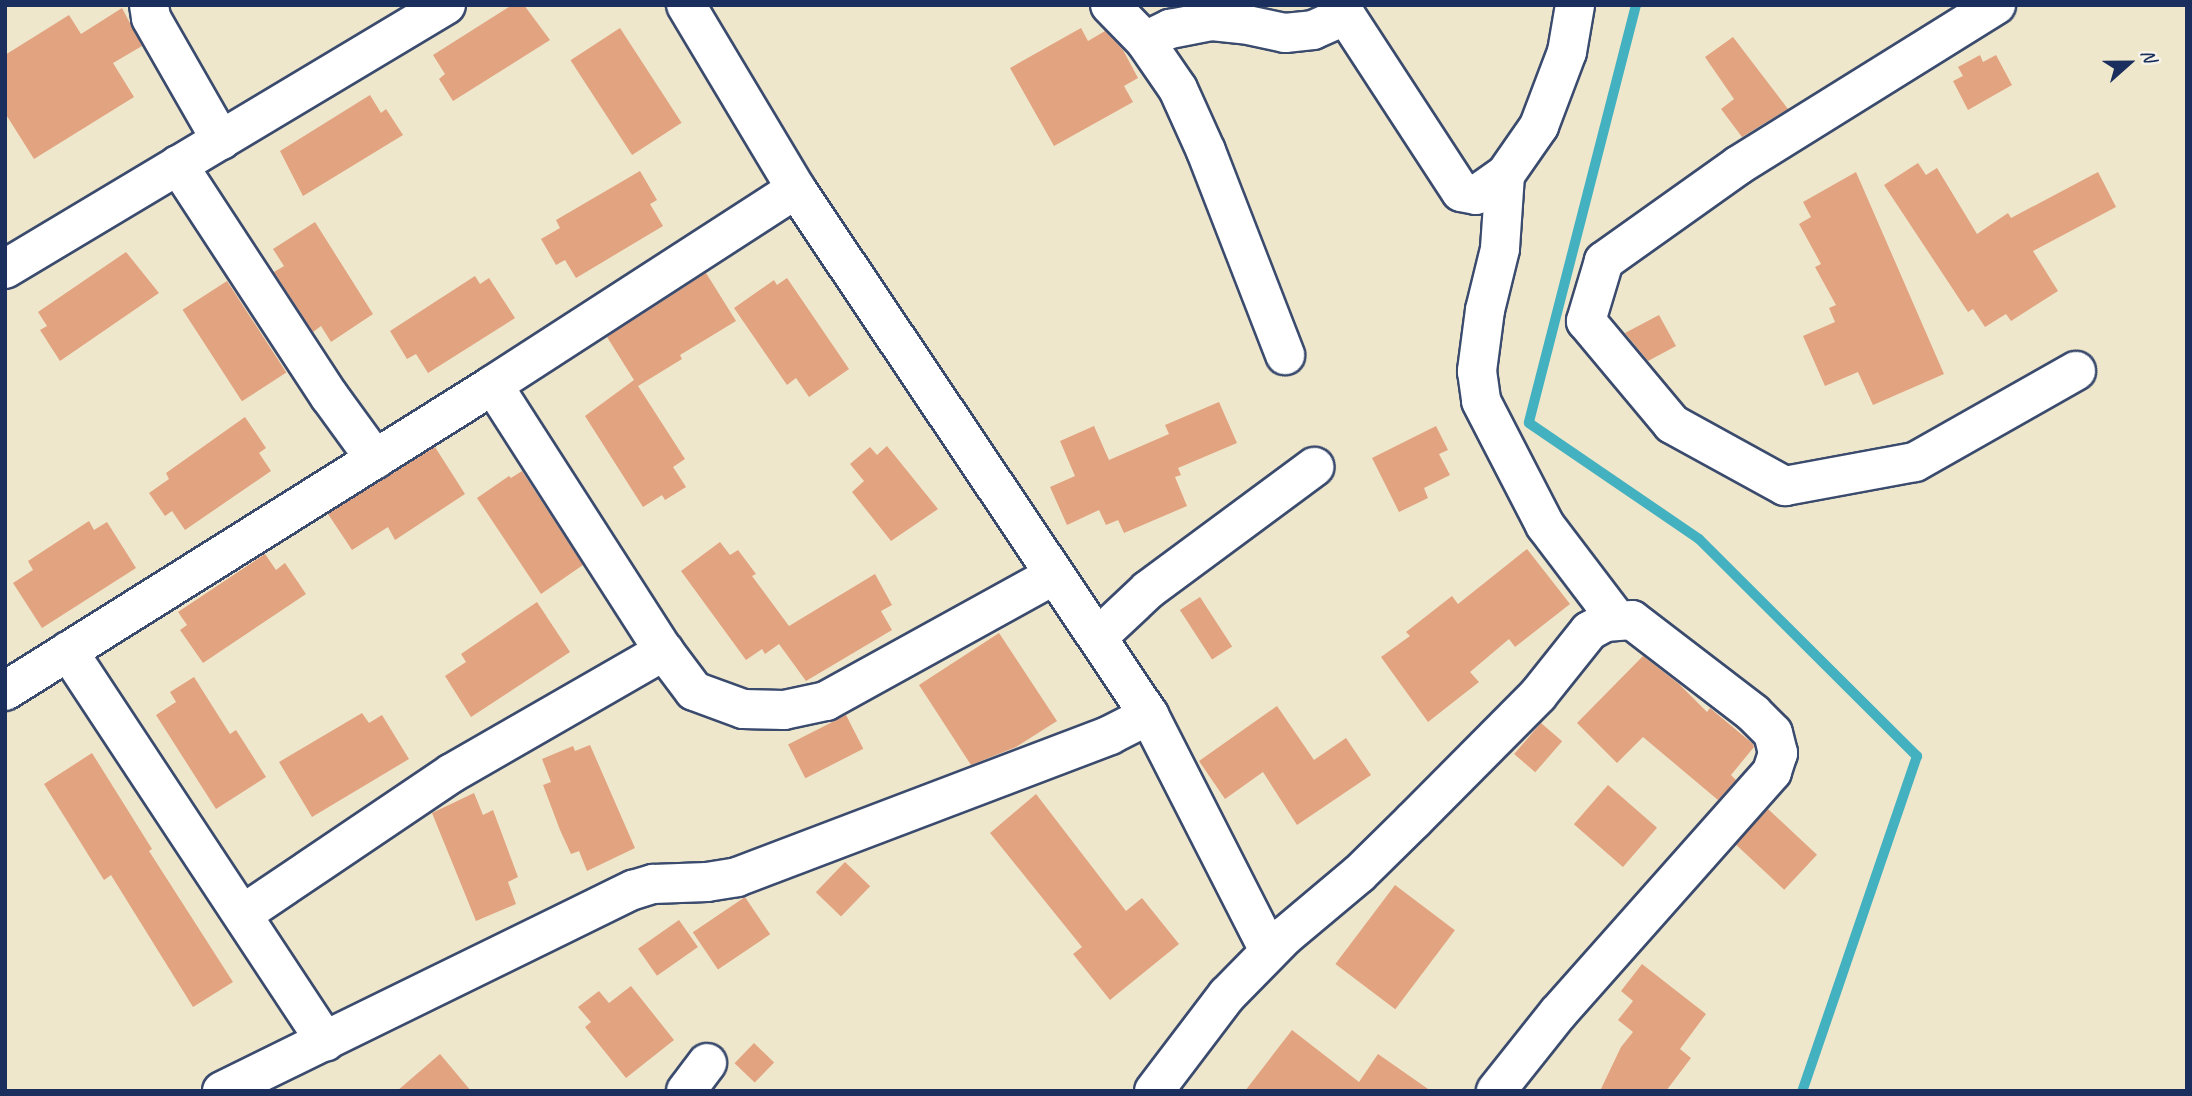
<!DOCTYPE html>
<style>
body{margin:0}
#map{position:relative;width:2192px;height:1096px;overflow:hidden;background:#eee7cc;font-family:Caveat,sans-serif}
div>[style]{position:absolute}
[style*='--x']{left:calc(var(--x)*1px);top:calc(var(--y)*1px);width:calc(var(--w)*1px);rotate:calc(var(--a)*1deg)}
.stream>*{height:10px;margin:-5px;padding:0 5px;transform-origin:5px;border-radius:5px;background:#43b1bf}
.building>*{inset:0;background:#e2a380;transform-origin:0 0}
.roads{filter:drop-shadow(2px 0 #3b4b6e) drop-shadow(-2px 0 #3b4b6e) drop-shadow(0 2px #3b4b6e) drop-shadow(0 -2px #3b4b6e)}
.minor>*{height:38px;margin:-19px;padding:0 19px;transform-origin:19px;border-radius:19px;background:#fff}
span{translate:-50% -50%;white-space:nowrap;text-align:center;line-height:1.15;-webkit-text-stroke:6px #f7f3e8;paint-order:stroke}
.frame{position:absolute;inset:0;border:7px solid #1b2f5e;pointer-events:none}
.north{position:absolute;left:2094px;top:28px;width:70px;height:70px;-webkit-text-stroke:5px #f7f3e8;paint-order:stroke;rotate:69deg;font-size:19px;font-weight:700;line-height:28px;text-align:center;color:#1b2f5e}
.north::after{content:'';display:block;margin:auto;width:24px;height:32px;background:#1b2f5e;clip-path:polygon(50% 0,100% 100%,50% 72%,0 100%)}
</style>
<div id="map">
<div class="stream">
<div style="--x:1636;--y:5;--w:431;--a:104.4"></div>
<div style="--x:1529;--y:423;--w:206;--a:34.3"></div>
<div style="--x:1699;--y:539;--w:308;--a:44.9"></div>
<div style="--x:1917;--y:756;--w:354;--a:108.9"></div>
</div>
<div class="building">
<div style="clip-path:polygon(512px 5px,524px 5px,550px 40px,453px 101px,439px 79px,445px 74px,433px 55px)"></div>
<div style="clip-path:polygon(122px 8px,142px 46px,113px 63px,134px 97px,34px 159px,5px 113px,5px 55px,69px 15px,81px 34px)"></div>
<div style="left:620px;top:28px;width:113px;height:59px;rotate:57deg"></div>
<div style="clip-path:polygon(1081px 28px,1088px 41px,1105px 31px,1123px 50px,1138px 78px,1124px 86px,1133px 102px,1054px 146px,1010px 68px)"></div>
<div style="clip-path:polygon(1733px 37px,1788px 109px,1742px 137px,1721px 109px,1734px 99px,1705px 57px)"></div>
<div style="clip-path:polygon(1980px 55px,1983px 62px,1996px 55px,2012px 85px,1968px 110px,1953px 81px,1963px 76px,1958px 67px)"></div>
<div style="clip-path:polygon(370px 95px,381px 113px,386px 109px,403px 135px,303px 196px,280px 151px)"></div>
<div style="clip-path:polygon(1918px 163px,1926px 175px,1937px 168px,1977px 234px,2008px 213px,2011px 218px,2098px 172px,2116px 207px,2033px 251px,2058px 291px,2011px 321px,2006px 314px,1985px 327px,1973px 309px,1968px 312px,1884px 185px)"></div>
<div style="clip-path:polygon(640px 171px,657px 200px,650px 204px,663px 226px,576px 278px,565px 260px,556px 265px,541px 239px,560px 228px,556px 220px)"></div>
<div style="clip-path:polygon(1856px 172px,1944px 374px,1873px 405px,1858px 372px,1825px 386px,1803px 336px,1835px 322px,1829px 308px,1836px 305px,1815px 267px,1821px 264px,1799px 224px,1811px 217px,1803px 202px)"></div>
<div style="clip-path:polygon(315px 222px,373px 314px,331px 342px,321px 326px,313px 332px,274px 272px,284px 266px,273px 249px)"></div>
<div style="clip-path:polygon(126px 252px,159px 293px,60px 361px,40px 330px,47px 326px,38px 312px)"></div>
<div style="clip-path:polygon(706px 273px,736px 321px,680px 355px,682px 359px,638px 386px,685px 459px,673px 467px,686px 487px,665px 500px,662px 495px,643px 507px,585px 416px,634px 380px,607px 337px)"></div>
<div style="clip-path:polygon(475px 276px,480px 284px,489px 278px,515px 318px,428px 373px,416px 354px,407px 359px,390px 331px)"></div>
<div style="clip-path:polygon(787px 278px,849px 369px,809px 397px,796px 378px,787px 385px,734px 308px,774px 280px,777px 285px)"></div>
<div style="left:227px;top:281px;width:109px;height:53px;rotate:57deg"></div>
<div style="clip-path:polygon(1659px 315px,1676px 346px,1648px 361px,1625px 333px)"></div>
<div style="clip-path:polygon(1219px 402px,1237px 443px,1178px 468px,1181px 475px,1175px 477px,1187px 506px,1124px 533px,1118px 520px,1106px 525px,1099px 510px,1067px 525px,1050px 487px,1075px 476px,1060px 441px,1094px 426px,1109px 460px,1169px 434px,1165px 425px)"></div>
<div style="clip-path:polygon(245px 417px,266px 448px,259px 453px,271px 471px,185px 530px,172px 511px,165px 516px,149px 493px,169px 479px,166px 473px)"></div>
<div style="clip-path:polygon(1436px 426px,1448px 450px,1439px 454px,1450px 475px,1424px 488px,1428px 498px,1399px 512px,1372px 458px)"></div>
<div style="clip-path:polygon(887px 446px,938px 509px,891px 541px,852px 492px,864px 481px,850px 464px,870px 447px,877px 455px)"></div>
<div style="clip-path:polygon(435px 447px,465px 494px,395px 540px,388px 527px,352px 550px,328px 514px)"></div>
<div style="clip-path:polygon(522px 471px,583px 565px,541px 594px,477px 498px,509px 476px,511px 478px)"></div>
<div style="clip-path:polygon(89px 521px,94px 530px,107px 522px,136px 568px,42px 628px,13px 583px,33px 570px,28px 561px)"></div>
<div style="clip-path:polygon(720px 542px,730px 555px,738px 550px,756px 574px,752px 576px,789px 626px,875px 574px,892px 605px,881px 611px,892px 630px,806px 681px,779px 644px,765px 654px,762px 649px,746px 660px,681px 571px)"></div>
<div style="clip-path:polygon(1527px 549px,1570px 604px,1515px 647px,1509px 639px,1470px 672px,1479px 682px,1428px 722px,1381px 657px,1410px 636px,1406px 632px,1452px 596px,1458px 604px)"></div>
<div style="clip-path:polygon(265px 554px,276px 570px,285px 563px,306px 594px,203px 663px,180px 630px,187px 625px,178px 612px)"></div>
<div style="left:1200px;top:597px;width:59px;height:24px;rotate:57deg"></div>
<div style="clip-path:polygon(537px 602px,570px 652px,471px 717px,445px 676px,466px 662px,461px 654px)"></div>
<div style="clip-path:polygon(999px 633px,1057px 721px,1016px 747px,971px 765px,919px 685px)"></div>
<div style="clip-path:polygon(1643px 656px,1679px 684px,1707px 712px,1710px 708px,1753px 744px,1754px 747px,1731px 775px,1736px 780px,1718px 800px,1643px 737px,1617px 763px,1577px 723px)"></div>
<div style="clip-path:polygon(194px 677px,230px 734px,236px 730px,266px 777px,216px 809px,156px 715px,176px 702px,170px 692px)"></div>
<div style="clip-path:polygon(1277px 706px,1314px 760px,1346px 738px,1371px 775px,1297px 825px,1263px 772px,1225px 799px,1199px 761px)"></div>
<div style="clip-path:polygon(362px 713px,369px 723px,382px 715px,409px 759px,312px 817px,279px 762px)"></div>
<div style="left:846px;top:715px;width:38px;height:65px;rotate:63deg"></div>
<div style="left:1541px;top:723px;width:28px;height:41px;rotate:41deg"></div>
<div style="clip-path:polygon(590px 745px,635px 848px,587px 871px,579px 851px,571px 854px,560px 830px,543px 785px,551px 782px,542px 759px,573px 746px,575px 751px)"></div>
<div style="clip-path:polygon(92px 753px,152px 849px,149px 851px,233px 982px,193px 1007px,111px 875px,104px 880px,44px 784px)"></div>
<div style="left:1608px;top:785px;width:65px;height:52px;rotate:41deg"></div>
<div style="clip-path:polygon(474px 793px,483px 815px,493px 810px,518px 877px,508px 882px,516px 904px,476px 921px,432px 813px)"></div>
<div style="clip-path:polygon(1036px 794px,1126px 911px,1142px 898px,1179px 944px,1110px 1000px,1073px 954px,1082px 947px,990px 833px)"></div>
<div style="left:1768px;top:809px;width:67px;height:48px;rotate:43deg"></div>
<div style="left:845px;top:862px;width:35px;height:42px;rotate:44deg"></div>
<div style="left:1395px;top:885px;width:75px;height:99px;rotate:37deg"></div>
<div style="left:745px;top:897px;width:45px;height:63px;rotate:56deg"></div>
<div style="left:679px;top:920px;width:33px;height:50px;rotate:55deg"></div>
<div style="clip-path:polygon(1642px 964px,1706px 1014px,1680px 1049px,1691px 1058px,1666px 1091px,1600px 1091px,1621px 1047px,1633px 1032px,1618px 1020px,1633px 1001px,1621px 991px)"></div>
<div style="clip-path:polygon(631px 986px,674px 1040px,626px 1078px,585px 1027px,591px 1022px,578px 1007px,599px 991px,609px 1003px)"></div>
<div style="clip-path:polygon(1292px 1030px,1359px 1082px,1378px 1054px,1431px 1091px,1245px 1091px)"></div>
<div style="left:754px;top:1043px;width:28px;height:28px;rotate:44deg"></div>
<div style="clip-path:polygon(440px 1054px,471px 1091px,397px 1091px)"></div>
</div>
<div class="roads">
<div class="minor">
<div style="--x:149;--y:5;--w:13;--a:81"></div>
<div style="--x:151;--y:18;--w:141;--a:60.2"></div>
<div style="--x:686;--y:5;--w:214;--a:59.1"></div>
<div style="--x:796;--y:189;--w:633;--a:56.13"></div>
<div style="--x:1149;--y:715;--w:265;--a:63"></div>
<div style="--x:1110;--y:5;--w:50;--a:45.8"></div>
<div style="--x:1145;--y:41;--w:58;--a:55.5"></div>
<div style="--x:1178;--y:89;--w:68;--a:65.7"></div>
<div style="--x:1206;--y:151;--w:219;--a:68.8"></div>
<div style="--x:1339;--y:5;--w:223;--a:56.9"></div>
<div style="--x:1461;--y:192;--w:15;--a:11"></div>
<div style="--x:1476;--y:195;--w:35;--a:-35"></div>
<div style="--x:1505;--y:175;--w:60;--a:-55.2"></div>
<div style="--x:1539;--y:126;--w:79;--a:-69.3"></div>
<div style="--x:1567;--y:52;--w:48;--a:-80.3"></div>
<div style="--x:1996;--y:5;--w:303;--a:148.1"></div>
<div style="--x:1739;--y:165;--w:166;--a:144.6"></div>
<div style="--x:1604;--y:261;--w:63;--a:106.7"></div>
<div style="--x:1586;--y:321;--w:134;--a:50.1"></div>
<div style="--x:1672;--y:424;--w:129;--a:28.8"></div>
<div style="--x:1785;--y:486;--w:132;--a:-10.5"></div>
<div style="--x:1915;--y:462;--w:185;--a:-29.5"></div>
<div style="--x:1145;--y:41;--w:28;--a:-26"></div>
<div style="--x:1170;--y:29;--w:43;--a:-10.8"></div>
<div style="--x:1212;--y:21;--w:31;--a:6"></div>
<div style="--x:1243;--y:24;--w:43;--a:12.1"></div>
<div style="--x:1285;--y:33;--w:28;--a:-6"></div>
<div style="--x:1313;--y:30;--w:36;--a:-24"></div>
<div style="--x:178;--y:165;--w:277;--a:56.8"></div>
<div style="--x:330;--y:397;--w:77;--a:54"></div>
<div style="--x:1505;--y:175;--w:74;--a:93.9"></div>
<div style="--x:1500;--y:249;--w:63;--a:103.8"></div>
<div style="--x:1485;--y:310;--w:62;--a:97.5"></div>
<div style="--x:1477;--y:371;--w:30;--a:82"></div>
<div style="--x:1481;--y:401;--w:140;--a:62.7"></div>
<div style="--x:1545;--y:525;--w:119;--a:52.8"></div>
<div style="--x:5;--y:269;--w:514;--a:-30.91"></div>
<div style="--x:493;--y:385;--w:316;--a:57.3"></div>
<div style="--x:664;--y:651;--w:50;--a:53.1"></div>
<div style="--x:694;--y:691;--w:52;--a:20.2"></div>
<div style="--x:743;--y:709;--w:41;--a:1.4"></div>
<div style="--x:784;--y:710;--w:43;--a:-12.1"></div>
<div style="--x:826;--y:701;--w:260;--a:-28.9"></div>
<div style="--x:1098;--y:637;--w:69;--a:-43.2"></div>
<div style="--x:1148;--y:590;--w:207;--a:-36.5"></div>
<div style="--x:68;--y:651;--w:468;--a:56.6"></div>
<div style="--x:5;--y:691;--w:576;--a:-32.09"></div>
<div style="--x:493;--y:385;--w:361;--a:-32.9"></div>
<div style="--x:243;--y:914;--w:252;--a:-34"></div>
<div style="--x:452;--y:773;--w:245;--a:-29.9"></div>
<div style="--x:222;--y:1091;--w:458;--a:-26.1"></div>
<div style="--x:633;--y:890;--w:21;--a:-17"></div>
<div style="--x:653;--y:884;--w:54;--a:-2.1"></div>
<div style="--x:707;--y:882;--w:30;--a:-9"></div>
<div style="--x:737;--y:877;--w:399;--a:-20.8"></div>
<div style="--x:1110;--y:735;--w:44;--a:-27.1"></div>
<div style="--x:686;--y:1091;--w:35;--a:-53"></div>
<div style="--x:1154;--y:1091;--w:121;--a:-52.8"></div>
<div style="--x:1227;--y:995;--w:83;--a:-45.5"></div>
<div style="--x:1285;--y:936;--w:97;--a:-40"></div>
<div style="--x:1359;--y:874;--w:77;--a:-44.5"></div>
<div style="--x:1414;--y:820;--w:176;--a:-45.2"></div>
<div style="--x:1538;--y:695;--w:82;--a:-51.4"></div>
<div style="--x:1589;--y:631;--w:18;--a:-29"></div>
<div style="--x:1605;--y:622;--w:27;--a:-4"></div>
<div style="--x:1632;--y:620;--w:153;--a:37.5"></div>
<div style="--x:1753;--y:713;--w:28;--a:45"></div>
<div style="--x:1773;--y:733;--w:21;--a:76"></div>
<div style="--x:1778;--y:753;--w:20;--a:108"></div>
<div style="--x:1772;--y:772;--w:322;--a:131.6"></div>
<div style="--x:1558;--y:1013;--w:100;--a:128.5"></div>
</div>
</div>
<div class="frame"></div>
<div class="north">N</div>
</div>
